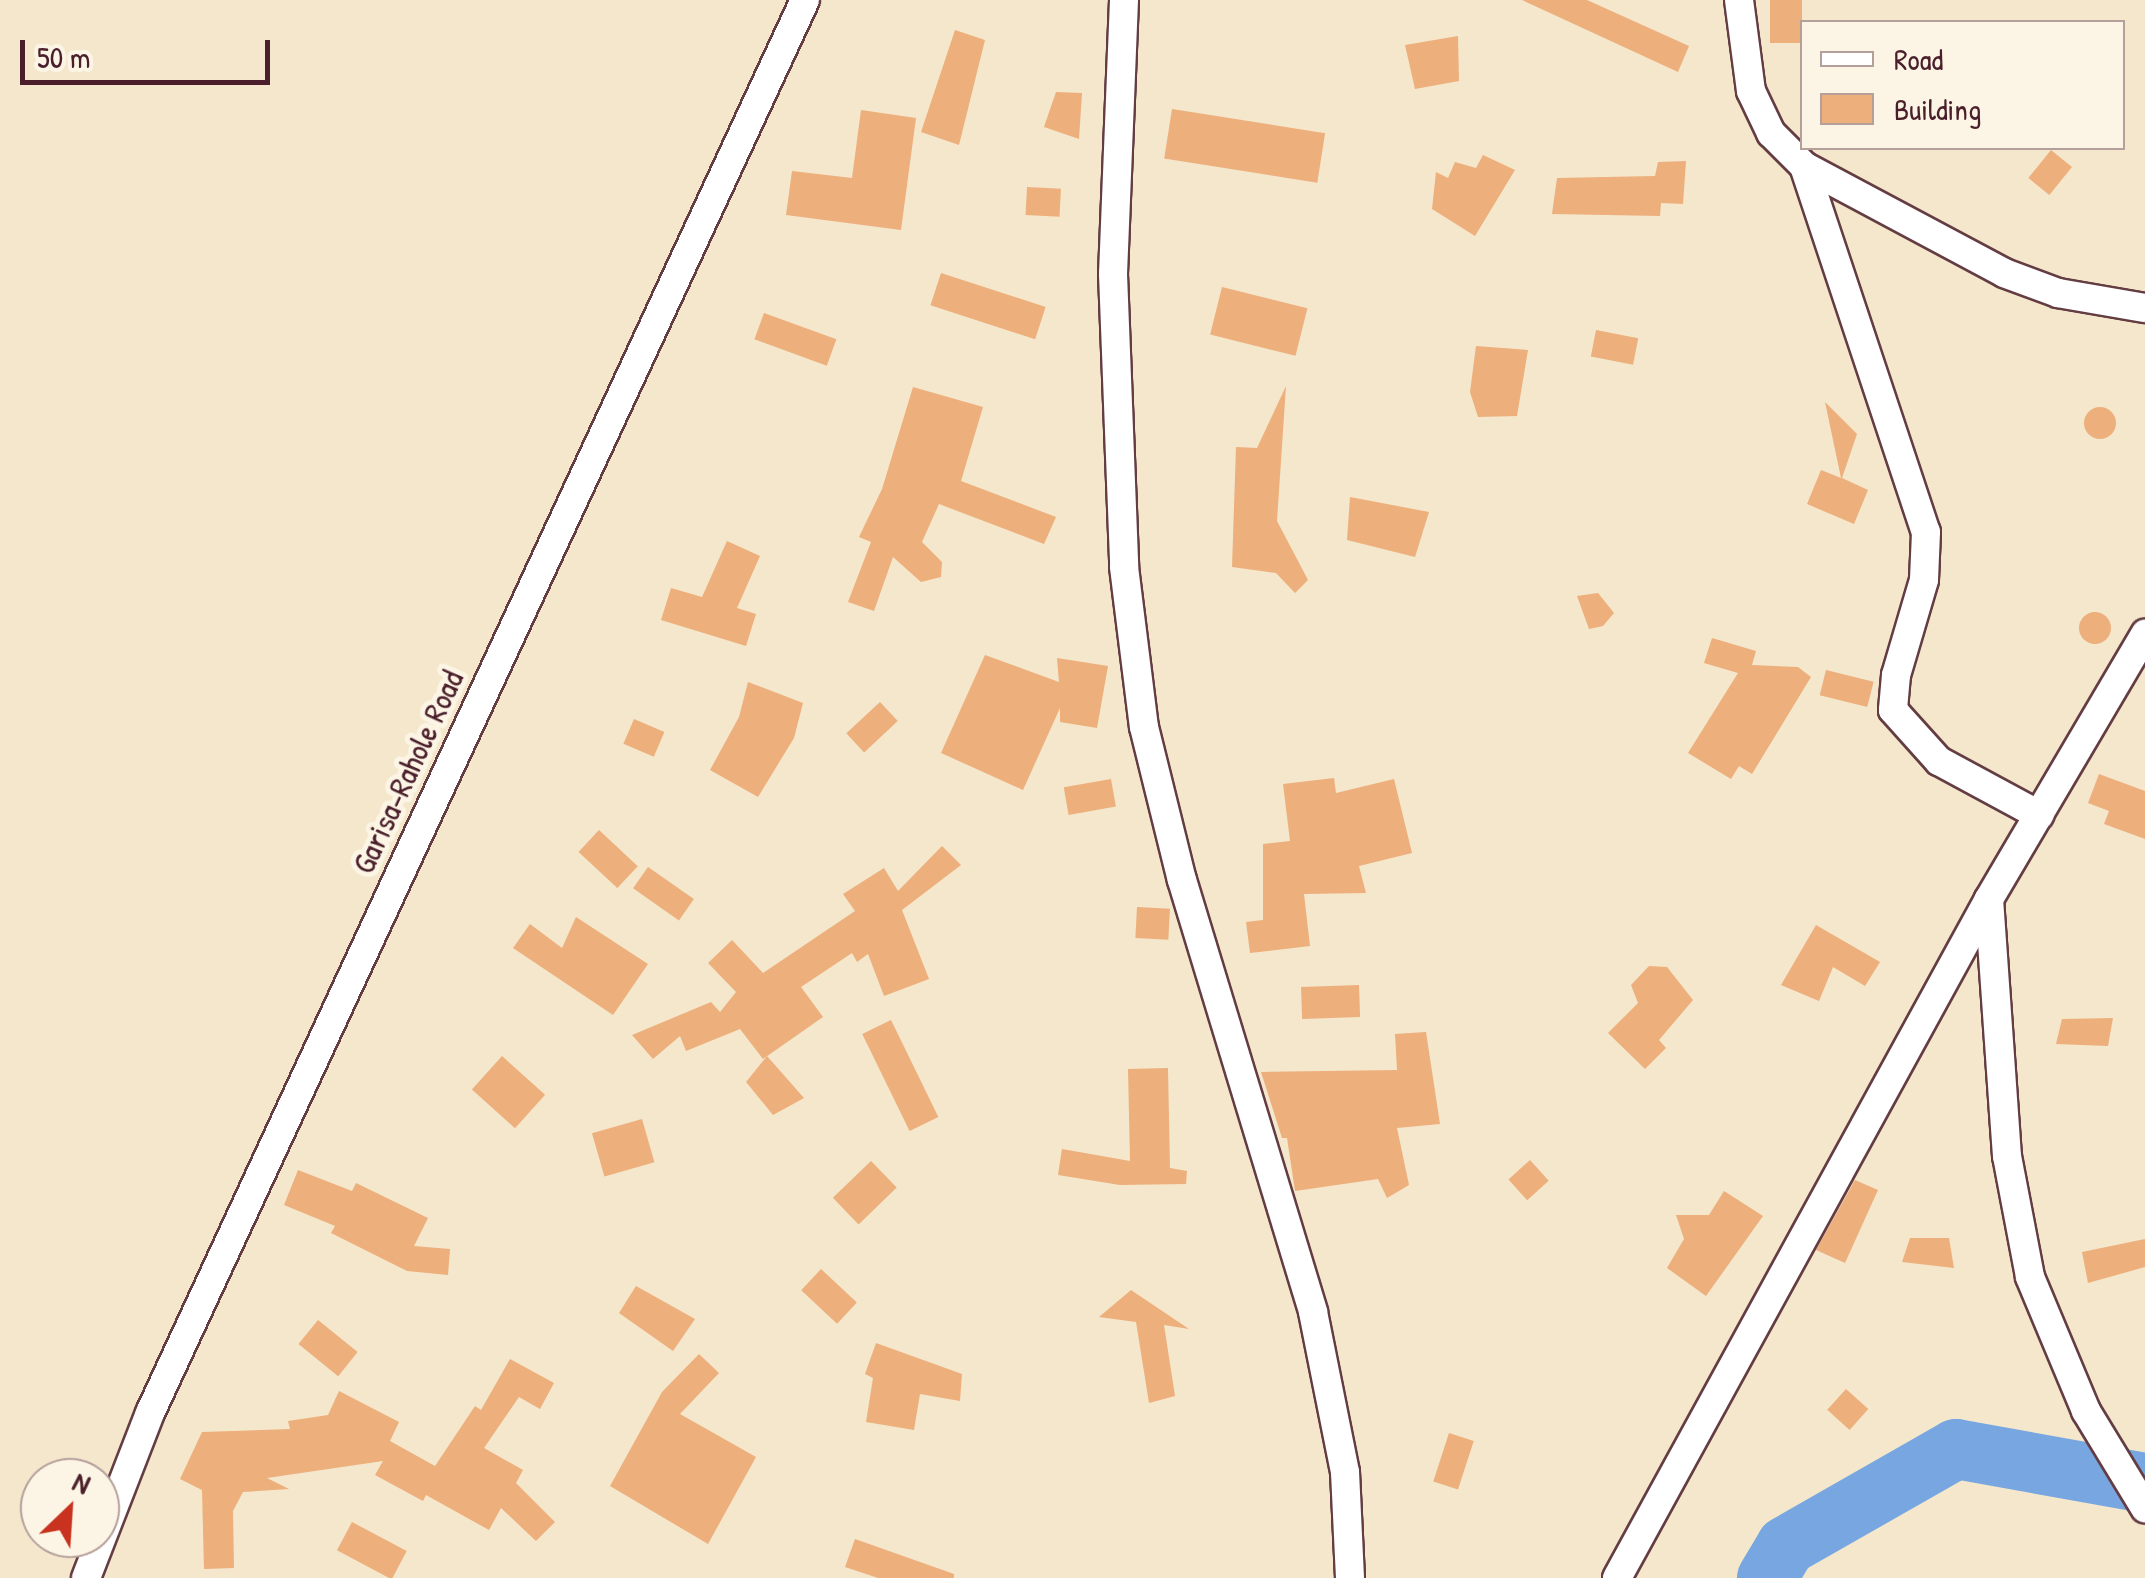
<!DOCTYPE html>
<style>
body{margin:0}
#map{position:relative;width:2145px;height:1578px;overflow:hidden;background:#f4e7cc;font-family:"Patrick Hand",sans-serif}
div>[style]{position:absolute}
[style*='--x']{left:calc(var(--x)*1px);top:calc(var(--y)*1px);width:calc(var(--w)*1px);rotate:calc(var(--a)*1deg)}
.river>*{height:60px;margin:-30px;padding:0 30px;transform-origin:30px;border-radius:30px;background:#77a6e1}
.building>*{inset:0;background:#edaf7c;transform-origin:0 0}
.round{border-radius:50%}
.roads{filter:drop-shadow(2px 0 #643d43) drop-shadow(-2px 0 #643d43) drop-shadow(0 2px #643d43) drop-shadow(0 -2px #643d43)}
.minor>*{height:28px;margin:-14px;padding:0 14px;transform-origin:14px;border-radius:14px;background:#fff}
span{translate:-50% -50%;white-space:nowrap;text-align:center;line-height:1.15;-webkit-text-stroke:10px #fcf5e5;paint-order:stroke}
.street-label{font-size:32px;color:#4a1f2b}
.legend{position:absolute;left:1800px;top:20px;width:325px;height:130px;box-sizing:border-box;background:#fcf5e5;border:2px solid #b59f9b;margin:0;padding:12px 18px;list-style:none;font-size:30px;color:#4a1f2b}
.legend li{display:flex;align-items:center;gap:20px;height:50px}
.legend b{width:50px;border:2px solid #b59f9b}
.north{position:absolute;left:20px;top:1458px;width:100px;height:100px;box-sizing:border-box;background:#fcf5e5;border:2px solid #b59f9b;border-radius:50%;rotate:25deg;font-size:28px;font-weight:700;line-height:40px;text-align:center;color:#4a1f2b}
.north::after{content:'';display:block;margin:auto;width:35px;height:45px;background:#c8321e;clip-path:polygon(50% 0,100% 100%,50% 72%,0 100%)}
.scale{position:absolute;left:20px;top:40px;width:250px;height:45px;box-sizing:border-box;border:5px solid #4a1f2b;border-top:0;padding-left:12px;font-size:30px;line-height:35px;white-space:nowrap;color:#4a1f2b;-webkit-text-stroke:8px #fcf5e5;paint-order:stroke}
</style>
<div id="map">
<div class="river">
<div style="--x:1767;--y:1578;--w:37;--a:-59"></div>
<div style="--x:1786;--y:1546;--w:196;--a:-29.7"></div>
<div style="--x:1956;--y:1449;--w:192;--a:10.2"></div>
</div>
<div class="building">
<div style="clip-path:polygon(1522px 0,1587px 0,1689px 46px,1678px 72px)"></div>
<div style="left:1770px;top:0;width:32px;height:43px"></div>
<div style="clip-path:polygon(955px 30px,985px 40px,959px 145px,921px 132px)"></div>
<div style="clip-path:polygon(1458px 36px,1459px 81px,1415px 89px,1405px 45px)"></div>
<div style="clip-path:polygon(1056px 92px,1082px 93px,1079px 139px,1044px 127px)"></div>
<div style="left:1172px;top:109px;width:155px;height:50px;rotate:9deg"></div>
<div style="clip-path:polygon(861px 110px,916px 118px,901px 230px,786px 215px,792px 171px,852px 178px)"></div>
<div style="left:2051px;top:150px;width:27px;height:36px;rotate:39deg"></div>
<div style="clip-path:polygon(1483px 155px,1515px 170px,1475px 236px,1432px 209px,1436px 172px,1448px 178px,1455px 162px,1476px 168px)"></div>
<div style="clip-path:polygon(1686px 161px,1683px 204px,1661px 203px,1660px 216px,1552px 214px,1557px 178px,1655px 176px,1658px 162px)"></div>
<div style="left:1027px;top:187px;width:34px;height:28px;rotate:3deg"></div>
<div style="left:941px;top:273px;width:110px;height:34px;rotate:18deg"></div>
<div style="left:1222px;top:287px;width:88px;height:49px;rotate:14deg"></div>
<div style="left:764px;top:313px;width:77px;height:28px;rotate:20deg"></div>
<div style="left:1596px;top:330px;width:43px;height:27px;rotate:11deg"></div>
<div style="clip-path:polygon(1476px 346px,1528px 350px,1517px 416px,1478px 417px,1470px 392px)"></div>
<div style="clip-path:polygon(1286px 386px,1277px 521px,1308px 580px,1295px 593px,1276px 573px,1232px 567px,1236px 447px,1257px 448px)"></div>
<div style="clip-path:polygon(913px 387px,983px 407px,961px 481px,1056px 517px,1044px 544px,939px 504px,922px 542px,942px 562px,941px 577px,921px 582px,893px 557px,874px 611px,848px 602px,871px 542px,859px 537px,882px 489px)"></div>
<div style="clip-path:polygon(1825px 402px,1857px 434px,1842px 478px,1868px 490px,1854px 524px,1807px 504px,1821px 470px,1841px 478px)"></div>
<div class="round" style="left:2084px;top:407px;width:32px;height:32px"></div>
<div style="clip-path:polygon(1350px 497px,1429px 512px,1415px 557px,1347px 540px)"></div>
<div style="clip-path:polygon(727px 541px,760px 556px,737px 608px,756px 614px,746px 646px,661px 620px,671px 588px,702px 597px)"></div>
<div style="clip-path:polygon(1598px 593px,1614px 613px,1603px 626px,1589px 629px,1577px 596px)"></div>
<div class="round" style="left:2079px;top:612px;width:32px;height:32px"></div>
<div style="clip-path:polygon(1712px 638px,1756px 651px,1752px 665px,1798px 667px,1811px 677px,1752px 774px,1739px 766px,1731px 779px,1688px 753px,1738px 673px,1704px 663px)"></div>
<div style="clip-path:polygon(985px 655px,1059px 682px,1057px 658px,1108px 666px,1097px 728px,1060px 722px,1060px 708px,1023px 790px,941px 753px)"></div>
<div style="left:1826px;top:670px;width:49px;height:26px;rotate:14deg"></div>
<div style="clip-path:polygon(748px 682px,803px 703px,794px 738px,758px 797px,710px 770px,739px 717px)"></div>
<div style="left:880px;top:702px;width:26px;height:46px;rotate:47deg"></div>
<div style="left:634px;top:719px;width:33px;height:27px;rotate:23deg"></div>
<div style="clip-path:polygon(2099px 774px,2145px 791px,2145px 839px,2104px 824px,2109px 811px,2088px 803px)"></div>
<div style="clip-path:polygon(1334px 778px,1336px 793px,1394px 779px,1412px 853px,1359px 866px,1366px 893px,1304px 894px,1310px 946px,1250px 953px,1246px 922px,1263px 920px,1263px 844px,1290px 841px,1283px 784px)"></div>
<div style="left:1111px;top:779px;width:28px;height:48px;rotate:80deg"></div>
<div style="left:599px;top:830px;width:53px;height:30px;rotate:43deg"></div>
<div style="clip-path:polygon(942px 846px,961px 865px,902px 910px,929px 979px,884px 996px,868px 954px,857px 962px,852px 953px,801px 987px,823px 1017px,763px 1059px,740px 1029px,686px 1051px,680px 1036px,653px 1059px,632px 1035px,711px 1002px,720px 1012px,736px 992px,708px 963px,732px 940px,763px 973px,855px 911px,843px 894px,884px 868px,898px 891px)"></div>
<div style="left:648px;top:867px;width:56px;height:26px;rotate:35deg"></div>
<div style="left:1137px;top:907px;width:33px;height:31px;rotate:3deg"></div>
<div style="clip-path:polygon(576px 917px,648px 964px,613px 1015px,513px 948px,530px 924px,562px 948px)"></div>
<div style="clip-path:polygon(1816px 925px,1880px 962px,1865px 986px,1833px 967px,1819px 1001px,1781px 985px)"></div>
<div style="clip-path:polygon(1649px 966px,1667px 967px,1693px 1000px,1659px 1040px,1666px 1048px,1645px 1069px,1608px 1033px,1638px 1003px,1631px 985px)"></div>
<div style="left:1359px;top:985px;width:32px;height:58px;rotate:88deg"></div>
<div style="clip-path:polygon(2113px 1018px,2108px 1046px,2056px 1044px,2062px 1019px)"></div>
<div style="left:891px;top:1020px;width:108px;height:32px;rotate:64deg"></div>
<div style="clip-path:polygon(1426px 1032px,1440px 1124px,1397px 1128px,1409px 1185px,1387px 1198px,1378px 1179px,1295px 1191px,1287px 1138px,1282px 1138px,1261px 1072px,1397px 1070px,1395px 1034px)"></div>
<div style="left:502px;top:1056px;width:58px;height:45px;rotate:42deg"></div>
<div style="clip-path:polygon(767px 1056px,804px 1098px,773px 1115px,746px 1082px)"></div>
<div style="clip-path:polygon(1168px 1068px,1170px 1168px,1187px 1171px,1186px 1184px,1120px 1185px,1058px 1175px,1062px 1149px,1130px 1161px,1128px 1069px)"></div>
<div style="left:642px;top:1119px;width:45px;height:52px;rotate:74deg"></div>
<div style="left:1530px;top:1160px;width:28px;height:29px;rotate:48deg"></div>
<div style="left:871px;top:1161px;width:37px;height:53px;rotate:46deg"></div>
<div style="clip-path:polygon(298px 1170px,352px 1191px,356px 1183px,428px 1218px,414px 1246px,450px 1249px,448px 1275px,407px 1271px,331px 1233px,335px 1226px,284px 1205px)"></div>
<div style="clip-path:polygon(1855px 1180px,1878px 1190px,1845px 1263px,1816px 1250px)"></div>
<div style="clip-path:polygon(1724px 1191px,1763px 1216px,1706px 1296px,1667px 1268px,1684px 1239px,1676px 1215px,1709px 1215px)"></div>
<div style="clip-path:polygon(1910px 1238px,1949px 1238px,1954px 1268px,1902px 1262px)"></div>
<div style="clip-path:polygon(2145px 1239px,2145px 1267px,2088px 1283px,2082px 1252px)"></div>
<div style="left:821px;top:1269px;width:49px;height:29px;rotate:43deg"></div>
<div style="clip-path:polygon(636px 1286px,695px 1319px,673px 1351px,619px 1313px)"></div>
<div style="clip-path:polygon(1131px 1290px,1189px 1329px,1164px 1325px,1175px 1396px,1149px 1403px,1136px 1322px,1099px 1317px)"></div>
<div style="left:318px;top:1320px;width:51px;height:31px;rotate:39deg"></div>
<div style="clip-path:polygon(876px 1343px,962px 1374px,960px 1401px,920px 1394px,914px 1430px,866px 1422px,873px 1378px,865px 1374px)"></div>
<div style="clip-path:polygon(699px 1354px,719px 1373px,680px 1414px,756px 1457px,708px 1544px,610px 1486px,662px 1392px)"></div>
<div style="clip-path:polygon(510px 1359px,554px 1383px,540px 1409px,519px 1397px,484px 1448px,523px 1470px,516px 1483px,555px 1522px,536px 1541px,501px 1508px,489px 1530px,426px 1495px,423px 1501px,375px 1475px,383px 1461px,267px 1478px,289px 1489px,243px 1492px,233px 1511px,234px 1568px,204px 1569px,202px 1490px,180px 1479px,202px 1432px,290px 1429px,288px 1421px,328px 1415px,339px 1391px,399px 1422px,390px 1441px,435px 1466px,475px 1406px,481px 1410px)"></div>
<div style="left:1846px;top:1389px;width:30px;height:28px;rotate:42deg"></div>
<div style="left:1449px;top:1433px;width:26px;height:51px;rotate:18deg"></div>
<div style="left:352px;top:1522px;width:62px;height:32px;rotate:28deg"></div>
<div style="clip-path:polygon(855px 1539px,954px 1574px,954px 1578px,878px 1578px,845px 1567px)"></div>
</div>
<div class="roads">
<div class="minor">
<div style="--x:1124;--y:0;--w:274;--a:92.3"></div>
<div style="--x:1113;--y:274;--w:293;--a:87.8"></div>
<div style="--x:1124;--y:567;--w:161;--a:82.9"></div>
<div style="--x:1144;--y:727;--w:158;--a:76.1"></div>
<div style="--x:1182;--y:880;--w:451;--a:73.1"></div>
<div style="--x:1313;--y:1312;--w:163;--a:78.7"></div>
<div style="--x:1345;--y:1472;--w:106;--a:87.3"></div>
<div style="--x:1739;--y:0;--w:92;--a:82.5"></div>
<div style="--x:1751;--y:91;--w:47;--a:64.5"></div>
<div style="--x:1771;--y:133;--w:47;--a:45"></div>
<div style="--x:1804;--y:166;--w:227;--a:28.1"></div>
<div style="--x:2004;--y:273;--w:58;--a:20.3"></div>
<div style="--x:2058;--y:293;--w:88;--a:9.8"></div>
<div style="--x:1804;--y:166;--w:386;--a:71.6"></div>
<div style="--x:1926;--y:532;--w:48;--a:92.4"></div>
<div style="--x:1924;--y:580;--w:99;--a:106.4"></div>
<div style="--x:1896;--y:675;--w:35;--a:95"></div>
<div style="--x:1893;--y:710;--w:69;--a:48"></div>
<div style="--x:1939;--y:761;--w:114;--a:28.4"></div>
<div style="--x:1989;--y:899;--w:258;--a:86"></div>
<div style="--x:2007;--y:1156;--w:123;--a:79.2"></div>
<div style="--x:2030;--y:1277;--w:145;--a:67.3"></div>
<div style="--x:2086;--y:1411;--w:114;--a:58.7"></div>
<div style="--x:86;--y:1578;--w:177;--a:-68.8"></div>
<div style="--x:150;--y:1413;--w:1557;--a:-65.13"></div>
<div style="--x:1617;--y:1578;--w:774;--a:-61.28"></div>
<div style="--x:1989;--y:899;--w:308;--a:-59.5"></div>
</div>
</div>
<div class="street-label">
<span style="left:408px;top:772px;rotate:-65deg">Garisa-Rahole Road</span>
</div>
<ul class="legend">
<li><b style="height:12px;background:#fff"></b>Road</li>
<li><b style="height:28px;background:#edaf7c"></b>Building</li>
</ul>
<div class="north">N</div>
<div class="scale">50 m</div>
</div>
